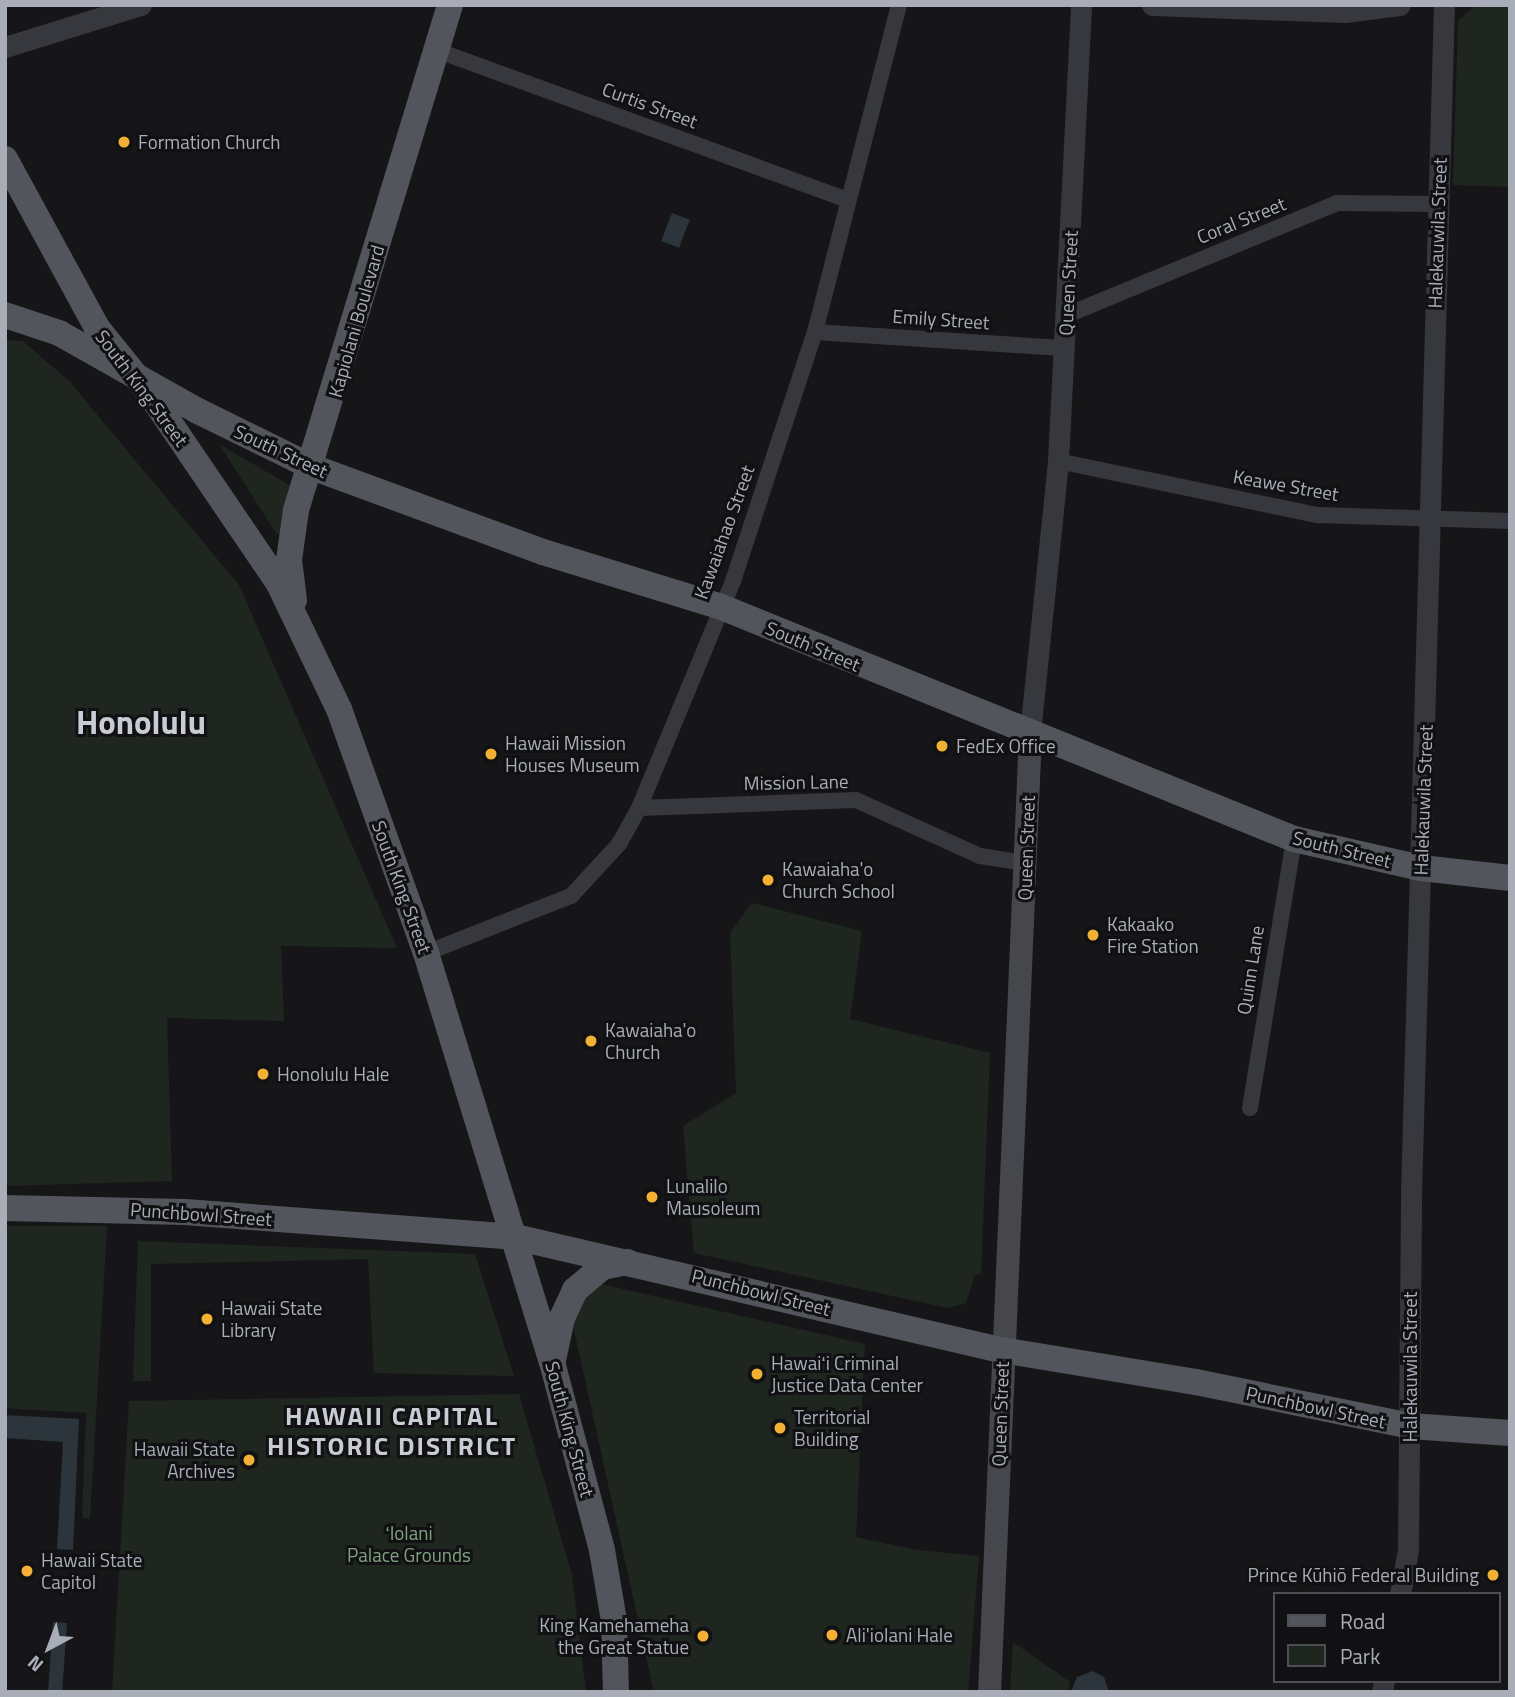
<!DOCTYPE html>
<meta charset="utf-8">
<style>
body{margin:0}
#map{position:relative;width:1515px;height:1697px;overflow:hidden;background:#161618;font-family:"Titillium Web",sans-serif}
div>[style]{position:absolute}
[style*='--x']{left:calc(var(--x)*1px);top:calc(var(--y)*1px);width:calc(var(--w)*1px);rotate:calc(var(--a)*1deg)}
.green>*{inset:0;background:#1e261f}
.water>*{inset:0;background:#2c353c;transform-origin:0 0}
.minor>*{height:16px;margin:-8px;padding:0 8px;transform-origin:8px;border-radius:8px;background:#37383d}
.tertiary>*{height:21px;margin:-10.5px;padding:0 10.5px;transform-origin:10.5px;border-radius:10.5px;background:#37383d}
.secondary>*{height:23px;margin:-11.5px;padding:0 11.5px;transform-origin:11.5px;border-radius:11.5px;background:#45474d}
.primary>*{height:26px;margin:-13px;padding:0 13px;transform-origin:13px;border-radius:13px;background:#53555c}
.dots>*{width:19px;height:19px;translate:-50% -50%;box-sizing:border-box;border:4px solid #111113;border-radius:50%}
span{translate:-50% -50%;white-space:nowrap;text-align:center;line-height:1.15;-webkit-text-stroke:6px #111113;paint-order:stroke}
.street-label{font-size:19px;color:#a8adb8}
.poi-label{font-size:19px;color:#a8adb8}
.left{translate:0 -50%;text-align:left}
.right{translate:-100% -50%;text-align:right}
.park-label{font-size:19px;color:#7fa381}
.district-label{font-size:26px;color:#c9ccd4;font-weight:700;letter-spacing:2px}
.town-label{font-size:33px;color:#c9ccd4;font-weight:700}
.frame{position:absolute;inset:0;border:7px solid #a8adb8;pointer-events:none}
.legend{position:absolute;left:1273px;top:1592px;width:228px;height:91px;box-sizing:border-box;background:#111113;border:2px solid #4d4f55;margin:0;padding:9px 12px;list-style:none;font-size:21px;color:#a8adb8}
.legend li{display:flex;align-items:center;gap:14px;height:35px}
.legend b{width:35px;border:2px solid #4d4f55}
.north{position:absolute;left:14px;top:1613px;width:70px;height:70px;-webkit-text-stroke:5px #111113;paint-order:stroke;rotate:221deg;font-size:19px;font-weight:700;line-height:28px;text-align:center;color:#a8adb8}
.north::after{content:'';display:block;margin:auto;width:24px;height:32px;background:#a8adb8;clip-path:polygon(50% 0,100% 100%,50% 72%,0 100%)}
</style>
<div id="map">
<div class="green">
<div style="clip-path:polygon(1510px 5px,1510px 187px,1453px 185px,1458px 21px,1474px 7px)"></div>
<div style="clip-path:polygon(5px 340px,23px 341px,70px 382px,239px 585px,397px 948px,281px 946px,284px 1021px,167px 1018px,172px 1181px,5px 1186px)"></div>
<div style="clip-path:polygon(219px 444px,291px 486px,281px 534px,276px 533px)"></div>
<div style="clip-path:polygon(752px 903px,862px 931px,850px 1019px,990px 1053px,981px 1274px,975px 1275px,966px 1303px,948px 1308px,694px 1253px,683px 1126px,736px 1093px,730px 933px)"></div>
<div style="clip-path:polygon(5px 1226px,107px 1226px,90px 1519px,82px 1518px,86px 1413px,5px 1408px)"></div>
<div style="clip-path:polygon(138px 1241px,475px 1254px,514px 1376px,374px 1373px,368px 1259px,151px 1264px,151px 1381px,133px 1381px)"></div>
<div style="clip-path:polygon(601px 1284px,865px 1344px,856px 1537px,917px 1550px,979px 1556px,968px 1692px,654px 1692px,570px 1312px)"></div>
<div style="clip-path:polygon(519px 1394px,572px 1575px,586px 1692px,112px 1692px,129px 1401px)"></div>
<div style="clip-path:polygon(1013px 1642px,1070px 1682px,1068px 1692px,1010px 1692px)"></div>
</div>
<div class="water">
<div style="left:672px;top:213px;width:19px;height:30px;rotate:21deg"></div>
<div style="clip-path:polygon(5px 1415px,79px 1419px,73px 1550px,57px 1549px,63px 1442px,5px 1438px)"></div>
<div style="left:53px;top:1622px;width:14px;height:70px;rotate:4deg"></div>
<div style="clip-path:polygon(1093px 1671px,1104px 1677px,1109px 1692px,1071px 1692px,1077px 1677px)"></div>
</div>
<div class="minor">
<div style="--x:436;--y:50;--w:439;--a:20"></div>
<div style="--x:1067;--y:315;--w:292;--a:-22.5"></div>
<div style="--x:1337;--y:203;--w:101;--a:0.6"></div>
<div style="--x:815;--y:332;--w:251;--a:3.7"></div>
<div style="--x:1058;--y:461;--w:265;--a:11.8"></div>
<div style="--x:1317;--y:515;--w:193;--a:1.8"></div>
<div style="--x:639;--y:808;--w:217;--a:-2.1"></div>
<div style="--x:856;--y:800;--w:136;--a:24.3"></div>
<div style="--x:980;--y:856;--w:47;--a:8.7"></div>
<div style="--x:426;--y:953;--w:156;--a:-21.5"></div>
<div style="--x:571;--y:896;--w:71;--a:-47.3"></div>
<div style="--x:619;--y:844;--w:41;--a:-60.9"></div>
<div style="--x:639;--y:808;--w:246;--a:-67.5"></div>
<div style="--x:733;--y:581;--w:262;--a:-71.8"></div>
<div style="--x:815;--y:332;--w:338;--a:-75.6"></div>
<div style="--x:1250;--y:1108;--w:273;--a:-80.7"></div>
</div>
<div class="tertiary">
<div style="--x:1152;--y:5;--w:193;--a:2.1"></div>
<div style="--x:1345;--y:12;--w:55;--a:-7.3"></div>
<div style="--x:5;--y:47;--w:142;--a:-17.2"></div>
<div style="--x:1030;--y:733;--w:273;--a:-84.1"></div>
<div style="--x:1058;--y:461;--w:457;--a:-87.1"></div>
<div style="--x:1400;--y:1594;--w:45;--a:-79.7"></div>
<div style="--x:1408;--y:1550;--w:357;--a:-89.5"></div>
<div style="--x:1411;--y:1193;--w:1188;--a:-88.41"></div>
<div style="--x:1382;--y:1692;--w:11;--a:-80"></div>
</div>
<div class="secondary">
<div style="--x:989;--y:1692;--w:960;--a:-87.55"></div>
</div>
<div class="primary">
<div style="--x:5;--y:159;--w:192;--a:61.4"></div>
<div style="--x:97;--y:328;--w:81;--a:51"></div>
<div style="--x:148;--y:391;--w:233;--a:55.8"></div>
<div style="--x:279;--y:584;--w:139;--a:64.4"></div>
<div style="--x:339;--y:709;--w:259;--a:70.4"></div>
<div style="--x:426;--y:953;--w:428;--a:72.9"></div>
<div style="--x:552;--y:1362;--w:195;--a:75.1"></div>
<div style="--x:602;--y:1550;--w:72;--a:80.4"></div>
<div style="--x:614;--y:1621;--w:71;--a:88.4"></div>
<div style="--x:5;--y:315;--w:57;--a:18.4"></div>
<div style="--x:59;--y:333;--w:159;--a:29.3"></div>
<div style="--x:198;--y:411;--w:127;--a:26.2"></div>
<div style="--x:312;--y:467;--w:246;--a:20.2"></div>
<div style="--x:543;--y:552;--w:184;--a:17.1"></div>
<div style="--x:719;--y:606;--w:620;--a:22.06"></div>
<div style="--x:1294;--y:839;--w:130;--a:12.9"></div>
<div style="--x:1421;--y:868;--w:90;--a:6.4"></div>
<div style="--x:294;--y:600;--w:40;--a:-97.1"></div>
<div style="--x:289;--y:560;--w:50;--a:-82"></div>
<div style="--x:296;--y:510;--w:528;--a:-73.04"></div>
<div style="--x:5;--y:1208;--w:180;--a:1.3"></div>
<div style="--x:185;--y:1212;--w:331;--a:4.3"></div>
<div style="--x:515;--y:1237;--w:500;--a:13.1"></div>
<div style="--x:1002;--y:1350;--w:197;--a:9.4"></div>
<div style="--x:1196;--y:1382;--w:218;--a:11.6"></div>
<div style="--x:1410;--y:1426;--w:100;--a:4"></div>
<div style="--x:553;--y:1360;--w:43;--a:-77.9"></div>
<div style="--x:562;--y:1318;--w:31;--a:-65"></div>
<div style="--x:575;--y:1290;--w:35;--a:-40"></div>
<div style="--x:602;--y:1267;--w:26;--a:-11"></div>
</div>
<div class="dots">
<div style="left:124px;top:142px;background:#f2b134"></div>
<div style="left:942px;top:746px;background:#f2b134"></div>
<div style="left:491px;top:754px;background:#f2b134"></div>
<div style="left:768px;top:880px;background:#f2b134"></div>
<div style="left:1093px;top:935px;background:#f2b134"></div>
<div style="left:591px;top:1041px;background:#f2b134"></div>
<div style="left:263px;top:1074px;background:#f2b134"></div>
<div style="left:652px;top:1197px;background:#f2b134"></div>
<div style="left:207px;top:1319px;background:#f2b134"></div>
<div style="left:757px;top:1374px;background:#f2b134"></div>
<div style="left:780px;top:1428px;background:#f2b134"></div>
<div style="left:249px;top:1460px;background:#f2b134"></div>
<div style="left:27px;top:1571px;background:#f2b134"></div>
<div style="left:1493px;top:1575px;background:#f2b134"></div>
<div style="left:832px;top:1635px;background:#f2b134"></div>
<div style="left:703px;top:1636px;background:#f2b134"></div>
</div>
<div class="street-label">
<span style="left:650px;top:105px;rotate:20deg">Curtis Street</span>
<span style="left:1241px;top:220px;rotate:-22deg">Coral Street</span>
<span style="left:1437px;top:233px;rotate:-88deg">Halekauwila Street</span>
<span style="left:1068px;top:283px;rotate:-87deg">Queen Street</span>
<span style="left:941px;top:319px;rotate:4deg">Emily Street</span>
<span style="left:356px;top:321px;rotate:-74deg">Kapiolani Boulevard</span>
<span style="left:142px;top:388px;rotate:53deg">South King Street</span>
<span style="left:281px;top:451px;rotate:25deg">South Street</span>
<span style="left:1286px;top:485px;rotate:10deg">Keawe Street</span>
<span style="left:724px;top:532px;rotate:-70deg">Kawaiahao Street</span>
<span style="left:813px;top:646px;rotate:23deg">South Street</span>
<span style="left:796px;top:782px;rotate:-1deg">Mission Lane</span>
<span style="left:1423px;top:800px;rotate:-88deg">Halekauwila Street</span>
<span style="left:1026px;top:848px;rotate:-88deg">Queen Street</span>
<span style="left:1342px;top:849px;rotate:14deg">South Street</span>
<span style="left:402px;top:887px;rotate:70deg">South King Street</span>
<span style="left:1250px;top:970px;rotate:-81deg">Quinn Lane</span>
<span style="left:201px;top:1214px;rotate:4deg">Punchbowl Street</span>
<span style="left:761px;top:1292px;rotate:14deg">Punchbowl Street</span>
<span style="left:1410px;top:1367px;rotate:-90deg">Halekauwila Street</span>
<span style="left:1316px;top:1407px;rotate:12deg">Punchbowl Street</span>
<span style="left:1000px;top:1414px;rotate:-88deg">Queen Street</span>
<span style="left:570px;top:1429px;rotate:75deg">South King Street</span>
</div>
<div class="poi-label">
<span class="left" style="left:138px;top:142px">Formation Church</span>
<span class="left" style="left:505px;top:754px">Hawaii Mission<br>Houses Museum</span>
<span class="left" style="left:956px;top:746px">FedEx Office</span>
<span class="left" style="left:782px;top:880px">Kawaiaha'o<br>Church School</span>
<span class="left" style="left:1107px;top:935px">Kakaako<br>Fire Station</span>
<span class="left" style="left:605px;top:1041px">Kawaiaha'o<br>Church</span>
<span class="left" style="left:277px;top:1074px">Honolulu Hale</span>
<span class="left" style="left:666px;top:1197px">Lunalilo<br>Mausoleum</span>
<span class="left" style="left:221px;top:1319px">Hawaii State<br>Library</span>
<span class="left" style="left:771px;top:1374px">Hawaiʻi Criminal<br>Justice Data Center</span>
<span class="left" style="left:794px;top:1428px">Territorial<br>Building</span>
<span class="right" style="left:235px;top:1460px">Hawaii State<br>Archives</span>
<span class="left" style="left:41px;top:1571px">Hawaii State<br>Capitol</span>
<span class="right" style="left:1479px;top:1575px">Prince Kūhiō Federal Building</span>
<span class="right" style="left:689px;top:1636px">King Kamehameha<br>the Great Statue</span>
<span class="left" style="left:846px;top:1635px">Ali'iolani Hale</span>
</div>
<div class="park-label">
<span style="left:409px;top:1544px">ʻIolani<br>Palace Grounds</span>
</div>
<div class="district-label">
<span style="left:392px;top:1431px">HAWAII CAPITAL<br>HISTORIC DISTRICT</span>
</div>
<div class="town-label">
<span style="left:141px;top:723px">Honolulu</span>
</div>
<div class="frame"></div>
<ul class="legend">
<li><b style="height:9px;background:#53555c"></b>Road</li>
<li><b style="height:19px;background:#1e261f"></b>Park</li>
</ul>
<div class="north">N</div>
</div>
